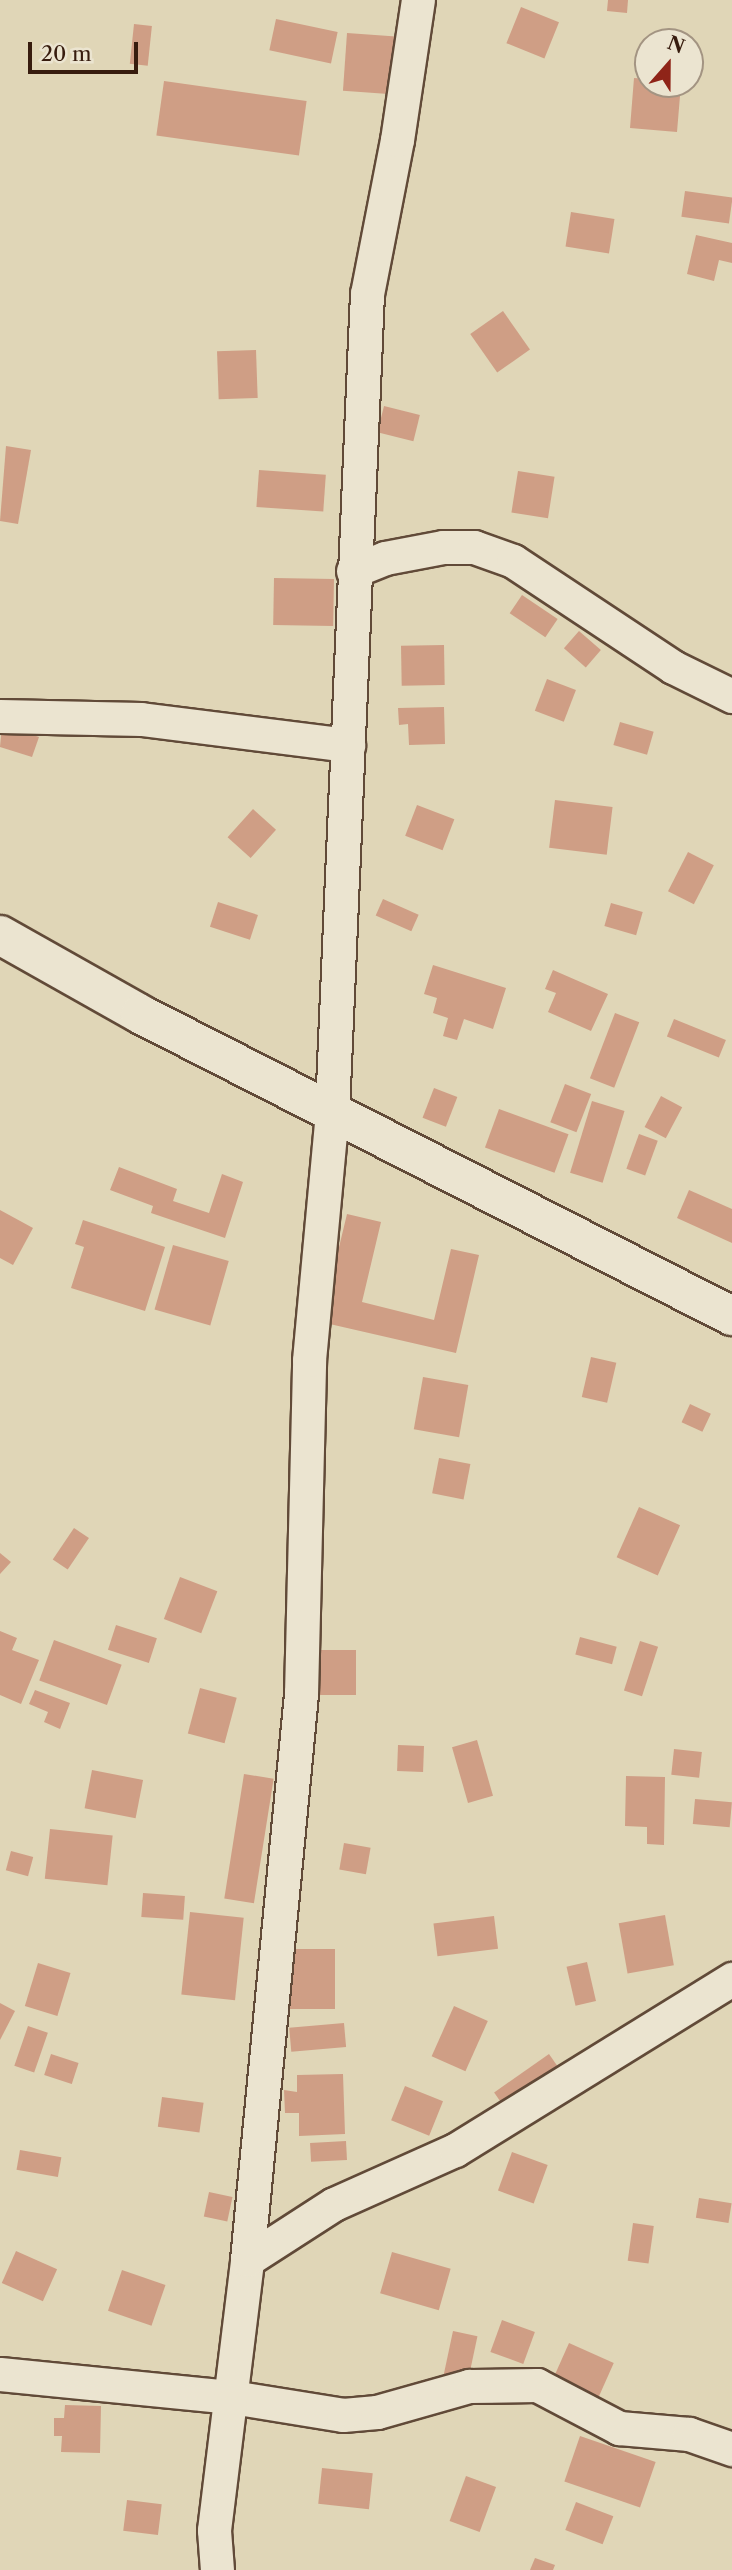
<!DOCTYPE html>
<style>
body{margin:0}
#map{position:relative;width:732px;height:2570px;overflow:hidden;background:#e0d6b7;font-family:"Libre Caslon Text",serif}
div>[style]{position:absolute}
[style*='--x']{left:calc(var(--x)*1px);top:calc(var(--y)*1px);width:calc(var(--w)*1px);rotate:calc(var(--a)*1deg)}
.building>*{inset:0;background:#cf9e85;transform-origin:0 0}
.roads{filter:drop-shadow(2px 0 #614a38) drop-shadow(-2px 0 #614a38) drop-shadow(0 2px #614a38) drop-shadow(0 -2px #614a38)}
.street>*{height:33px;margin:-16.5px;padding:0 16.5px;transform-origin:16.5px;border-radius:16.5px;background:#ebe4d0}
.secondary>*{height:38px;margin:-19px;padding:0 19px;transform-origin:19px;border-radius:19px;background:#ebe4d0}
span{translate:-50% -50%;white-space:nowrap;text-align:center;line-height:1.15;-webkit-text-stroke:6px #ebe4d0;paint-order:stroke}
.north{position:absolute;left:634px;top:28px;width:70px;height:70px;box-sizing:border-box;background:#ebe4d0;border:2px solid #a39482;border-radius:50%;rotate:21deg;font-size:19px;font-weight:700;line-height:28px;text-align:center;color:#371c0e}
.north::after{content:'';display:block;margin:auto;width:24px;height:32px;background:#8f2418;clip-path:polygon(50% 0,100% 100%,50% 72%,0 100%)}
.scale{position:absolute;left:28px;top:42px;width:110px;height:32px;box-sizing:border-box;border:4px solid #371c0e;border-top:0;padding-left:9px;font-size:21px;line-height:24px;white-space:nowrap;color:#371c0e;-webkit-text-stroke:5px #ebe4d0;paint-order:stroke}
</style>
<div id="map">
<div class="building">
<div style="clip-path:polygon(608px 0,628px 0,627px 13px,607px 11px)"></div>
<div style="left:521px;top:7px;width:41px;height:39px;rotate:22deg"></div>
<div style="left:276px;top:19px;width:63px;height:32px;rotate:12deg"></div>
<div style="left:134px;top:24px;width:18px;height:40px;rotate:6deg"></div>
<div style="left:347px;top:33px;width:49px;height:58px;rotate:4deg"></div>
<div style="clip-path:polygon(634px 78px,648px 79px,648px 84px,681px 84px,677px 132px,630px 128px)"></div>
<div style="left:164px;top:81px;width:144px;height:55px;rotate:8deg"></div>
<div style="left:685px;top:191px;width:48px;height:26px;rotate:8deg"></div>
<div style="left:571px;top:212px;width:44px;height:35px;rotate:9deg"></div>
<div style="clip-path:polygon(696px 235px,732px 243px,732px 263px,719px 260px,714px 281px,687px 274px)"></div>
<div style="left:503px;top:311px;width:47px;height:40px;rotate:55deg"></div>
<div style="left:256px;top:350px;width:48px;height:39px;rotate:88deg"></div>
<div style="left:384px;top:406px;width:37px;height:27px;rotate:14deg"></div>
<div style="clip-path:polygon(6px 446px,31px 450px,18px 524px,0 521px)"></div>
<div style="left:259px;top:470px;width:67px;height:37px;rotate:4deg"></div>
<div style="left:518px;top:471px;width:37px;height:42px;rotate:9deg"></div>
<div style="left:274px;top:578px;width:60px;height:47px;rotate:1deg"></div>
<div style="left:522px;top:595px;width:43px;height:22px;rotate:34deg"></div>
<div style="left:579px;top:631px;width:29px;height:23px;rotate:41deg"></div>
<div style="left:444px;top:645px;width:40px;height:43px;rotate:89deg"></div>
<div style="left:547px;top:679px;width:31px;height:34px;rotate:21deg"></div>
<div style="clip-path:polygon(444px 707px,445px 744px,409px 745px,408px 724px,399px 725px,398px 708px)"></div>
<div style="left:620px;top:722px;width:35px;height:24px;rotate:16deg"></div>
<div style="clip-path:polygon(2px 725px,39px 737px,32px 757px,0 747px)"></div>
<div style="left:555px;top:800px;width:58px;height:48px;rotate:7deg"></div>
<div style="left:417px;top:805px;width:40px;height:33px;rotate:21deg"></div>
<div style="left:253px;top:809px;width:31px;height:38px;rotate:42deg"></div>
<div style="left:688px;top:852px;width:29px;height:44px;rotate:27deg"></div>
<div style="left:383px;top:899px;width:39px;height:18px;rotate:24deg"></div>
<div style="left:218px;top:902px;width:42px;height:26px;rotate:18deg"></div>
<div style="left:611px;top:903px;width:33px;height:24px;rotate:16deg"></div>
<div style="clip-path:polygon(433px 965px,506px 988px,493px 1029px,464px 1019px,457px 1040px,443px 1036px,448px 1018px,433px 1013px,437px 998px,424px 994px)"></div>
<div style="clip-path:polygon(553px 970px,608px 994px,591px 1031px,548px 1012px,556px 993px,545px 989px)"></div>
<div style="left:615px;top:1013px;width:26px;height:70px;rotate:21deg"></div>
<div style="left:674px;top:1019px;width:56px;height:19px;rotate:22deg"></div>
<div style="left:565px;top:1084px;width:28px;height:41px;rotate:21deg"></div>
<div style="left:434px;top:1088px;width:25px;height:32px;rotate:21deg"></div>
<div style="left:661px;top:1096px;width:24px;height:35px;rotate:28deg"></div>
<div style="left:592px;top:1101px;width:34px;height:75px;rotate:17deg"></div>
<div style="left:499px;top:1109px;width:74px;height:41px;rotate:20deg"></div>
<div style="left:639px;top:1134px;width:20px;height:37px;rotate:20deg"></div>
<div style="clip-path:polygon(119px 1167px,177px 1189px,173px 1201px,209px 1213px,222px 1174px,243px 1182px,225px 1238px,151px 1213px,153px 1206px,110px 1190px)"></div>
<div style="clip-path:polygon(689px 1190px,732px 1209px,732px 1243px,677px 1218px)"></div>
<div style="clip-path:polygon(0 1210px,33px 1228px,13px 1265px,0 1258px)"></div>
<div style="clip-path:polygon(347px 1214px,381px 1222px,362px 1302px,434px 1320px,451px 1249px,479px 1255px,456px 1353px,321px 1322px)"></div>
<div style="clip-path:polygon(83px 1220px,165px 1247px,145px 1311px,71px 1288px,84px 1247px,75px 1244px)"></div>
<div style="left:173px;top:1245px;width:58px;height:67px;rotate:16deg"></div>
<div style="left:591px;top:1357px;width:26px;height:41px;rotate:13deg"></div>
<div style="left:423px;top:1377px;width:46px;height:53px;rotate:10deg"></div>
<div style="left:690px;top:1404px;width:23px;height:20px;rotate:25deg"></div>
<div style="left:439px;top:1458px;width:32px;height:36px;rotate:11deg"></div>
<div style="left:639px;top:1507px;width:45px;height:55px;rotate:24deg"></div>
<div style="left:74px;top:1528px;width:18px;height:38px;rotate:34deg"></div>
<div style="clip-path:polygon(0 1553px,11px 1562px,0 1574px)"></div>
<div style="left:180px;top:1577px;width:40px;height:45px;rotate:21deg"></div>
<div style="left:116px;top:1625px;width:43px;height:26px;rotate:18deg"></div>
<div style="clip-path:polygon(0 1631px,17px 1638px,12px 1650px,39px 1660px,21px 1704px,0 1695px)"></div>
<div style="left:580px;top:1637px;width:38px;height:18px;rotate:15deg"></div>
<div style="left:54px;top:1640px;width:72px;height:43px;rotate:20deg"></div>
<div style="left:640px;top:1641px;width:19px;height:52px;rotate:18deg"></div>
<div style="left:318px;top:1650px;width:38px;height:45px"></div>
<div style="left:200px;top:1688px;width:38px;height:47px;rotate:15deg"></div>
<div style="clip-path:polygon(35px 1690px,70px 1703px,60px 1729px,44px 1722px,48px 1712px,29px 1704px)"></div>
<div style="left:477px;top:1740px;width:58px;height:26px;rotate:74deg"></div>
<div style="left:398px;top:1745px;width:26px;height:26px;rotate:2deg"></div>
<div style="left:674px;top:1749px;width:28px;height:26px;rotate:6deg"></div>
<div style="left:92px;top:1770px;width:52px;height:39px;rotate:11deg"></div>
<div style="left:244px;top:1774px;width:30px;height:126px;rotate:9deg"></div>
<div style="clip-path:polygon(626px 1776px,665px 1777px,664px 1845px,647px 1844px,647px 1827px,625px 1826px)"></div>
<div style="left:695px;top:1799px;width:37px;height:25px;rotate:5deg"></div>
<div style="left:50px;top:1829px;width:63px;height:50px;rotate:6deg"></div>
<div style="left:344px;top:1843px;width:27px;height:27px;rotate:10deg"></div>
<div style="left:11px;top:1851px;width:23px;height:20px;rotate:15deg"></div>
<div style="left:143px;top:1893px;width:42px;height:24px;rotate:4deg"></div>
<div style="left:190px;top:1912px;width:54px;height:83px;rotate:6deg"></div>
<div style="left:665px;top:1915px;width:51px;height:47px;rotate:80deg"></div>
<div style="left:494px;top:1916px;width:33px;height:61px;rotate:83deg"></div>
<div style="left:290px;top:1949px;width:45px;height:60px"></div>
<div style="left:587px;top:1962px;width:40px;height:21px;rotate:77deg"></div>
<div style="left:38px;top:1963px;width:34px;height:45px;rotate:17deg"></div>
<div style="clip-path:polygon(0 2003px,15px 2011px,0 2040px)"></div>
<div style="left:454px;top:2006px;width:37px;height:55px;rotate:24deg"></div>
<div style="left:344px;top:2023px;width:24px;height:55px;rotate:85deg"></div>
<div style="left:28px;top:2026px;width:21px;height:42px;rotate:19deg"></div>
<div style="left:51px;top:2054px;width:29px;height:22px;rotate:18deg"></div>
<div style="left:549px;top:2054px;width:21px;height:67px;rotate:55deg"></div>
<div style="clip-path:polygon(343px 2074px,345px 2134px,299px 2136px,299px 2113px,285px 2113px,284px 2090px,297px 2092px,297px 2075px)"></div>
<div style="left:405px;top:2086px;width:41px;height:37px;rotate:22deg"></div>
<div style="left:162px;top:2097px;width:42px;height:30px;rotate:8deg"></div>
<div style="left:346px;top:2141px;width:19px;height:36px;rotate:87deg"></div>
<div style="left:20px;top:2150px;width:42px;height:20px;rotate:10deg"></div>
<div style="left:512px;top:2152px;width:38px;height:41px;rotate:20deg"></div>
<div style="left:209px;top:2192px;width:24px;height:25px;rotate:12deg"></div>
<div style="left:699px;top:2198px;width:33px;height:20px;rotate:9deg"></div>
<div style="left:633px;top:2223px;width:21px;height:38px;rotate:8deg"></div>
<div style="left:16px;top:2251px;width:45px;height:35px;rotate:24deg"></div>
<div style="left:392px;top:2252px;width:61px;height:43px;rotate:16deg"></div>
<div style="left:122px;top:2270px;width:46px;height:43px;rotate:19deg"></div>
<div style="left:502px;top:2320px;width:35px;height:34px;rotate:20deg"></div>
<div style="left:453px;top:2331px;width:25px;height:47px;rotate:12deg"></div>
<div style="left:569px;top:2343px;width:49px;height:44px;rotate:24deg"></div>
<div style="clip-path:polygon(65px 2405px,101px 2406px,100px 2453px,61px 2452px,62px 2436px,54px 2436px,54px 2418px,64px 2418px)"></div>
<div style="left:580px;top:2436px;width:80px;height:48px;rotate:19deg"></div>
<div style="left:322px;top:2468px;width:51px;height:36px;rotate:6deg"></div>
<div style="left:466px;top:2476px;width:32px;height:48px;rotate:20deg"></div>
<div style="left:127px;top:2500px;width:35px;height:31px;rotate:7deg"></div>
<div style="left:576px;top:2502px;width:40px;height:30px;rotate:21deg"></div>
<div style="clip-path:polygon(535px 2558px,555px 2565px,553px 2570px,530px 2570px)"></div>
</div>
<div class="roads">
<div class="street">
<div style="--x:353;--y:571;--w:35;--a:-22"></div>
<div style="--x:385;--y:558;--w:59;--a:-10.7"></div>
<div style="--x:443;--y:547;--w:31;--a:0"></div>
<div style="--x:474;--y:547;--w:41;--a:19.7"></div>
<div style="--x:513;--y:561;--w:192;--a:33.5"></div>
<div style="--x:673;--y:667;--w:66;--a:26.2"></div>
<div style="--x:0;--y:716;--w:141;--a:1.2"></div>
<div style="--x:141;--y:719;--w:209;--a:7.2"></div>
<div style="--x:247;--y:2260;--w:103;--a:-32.8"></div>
<div style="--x:334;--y:2204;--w:133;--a:-24.1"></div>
<div style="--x:455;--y:2150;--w:326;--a:-31.7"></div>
<div style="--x:0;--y:2374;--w:233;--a:5.7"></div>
<div style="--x:232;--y:2397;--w:112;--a:9.2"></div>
<div style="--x:343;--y:2415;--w:34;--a:-5"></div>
<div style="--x:377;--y:2412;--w:96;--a:-15.8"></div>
<div style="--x:469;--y:2386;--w:68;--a:-0.8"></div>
<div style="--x:537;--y:2385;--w:93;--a:27.7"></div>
<div style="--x:619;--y:2428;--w:70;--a:4.9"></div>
<div style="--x:689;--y:2434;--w:46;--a:19.2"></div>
<div style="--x:217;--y:2570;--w:40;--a:-94.3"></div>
<div style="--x:214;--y:2530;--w:272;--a:-83"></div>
<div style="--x:247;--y:2260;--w:569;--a:-84.55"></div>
<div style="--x:301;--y:1694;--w:334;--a:-88.6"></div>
<div style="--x:309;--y:1360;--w:250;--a:-84.7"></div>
<div style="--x:332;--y:1111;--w:818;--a:-87.55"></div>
<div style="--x:367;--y:294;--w:157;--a:-79"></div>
<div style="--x:397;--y:140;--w:142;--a:-81.5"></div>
</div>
<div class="secondary">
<div style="--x:0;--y:935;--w:161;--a:29.4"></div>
<div style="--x:140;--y:1014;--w:665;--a:27.03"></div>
</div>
</div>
<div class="north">N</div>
<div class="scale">20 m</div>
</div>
